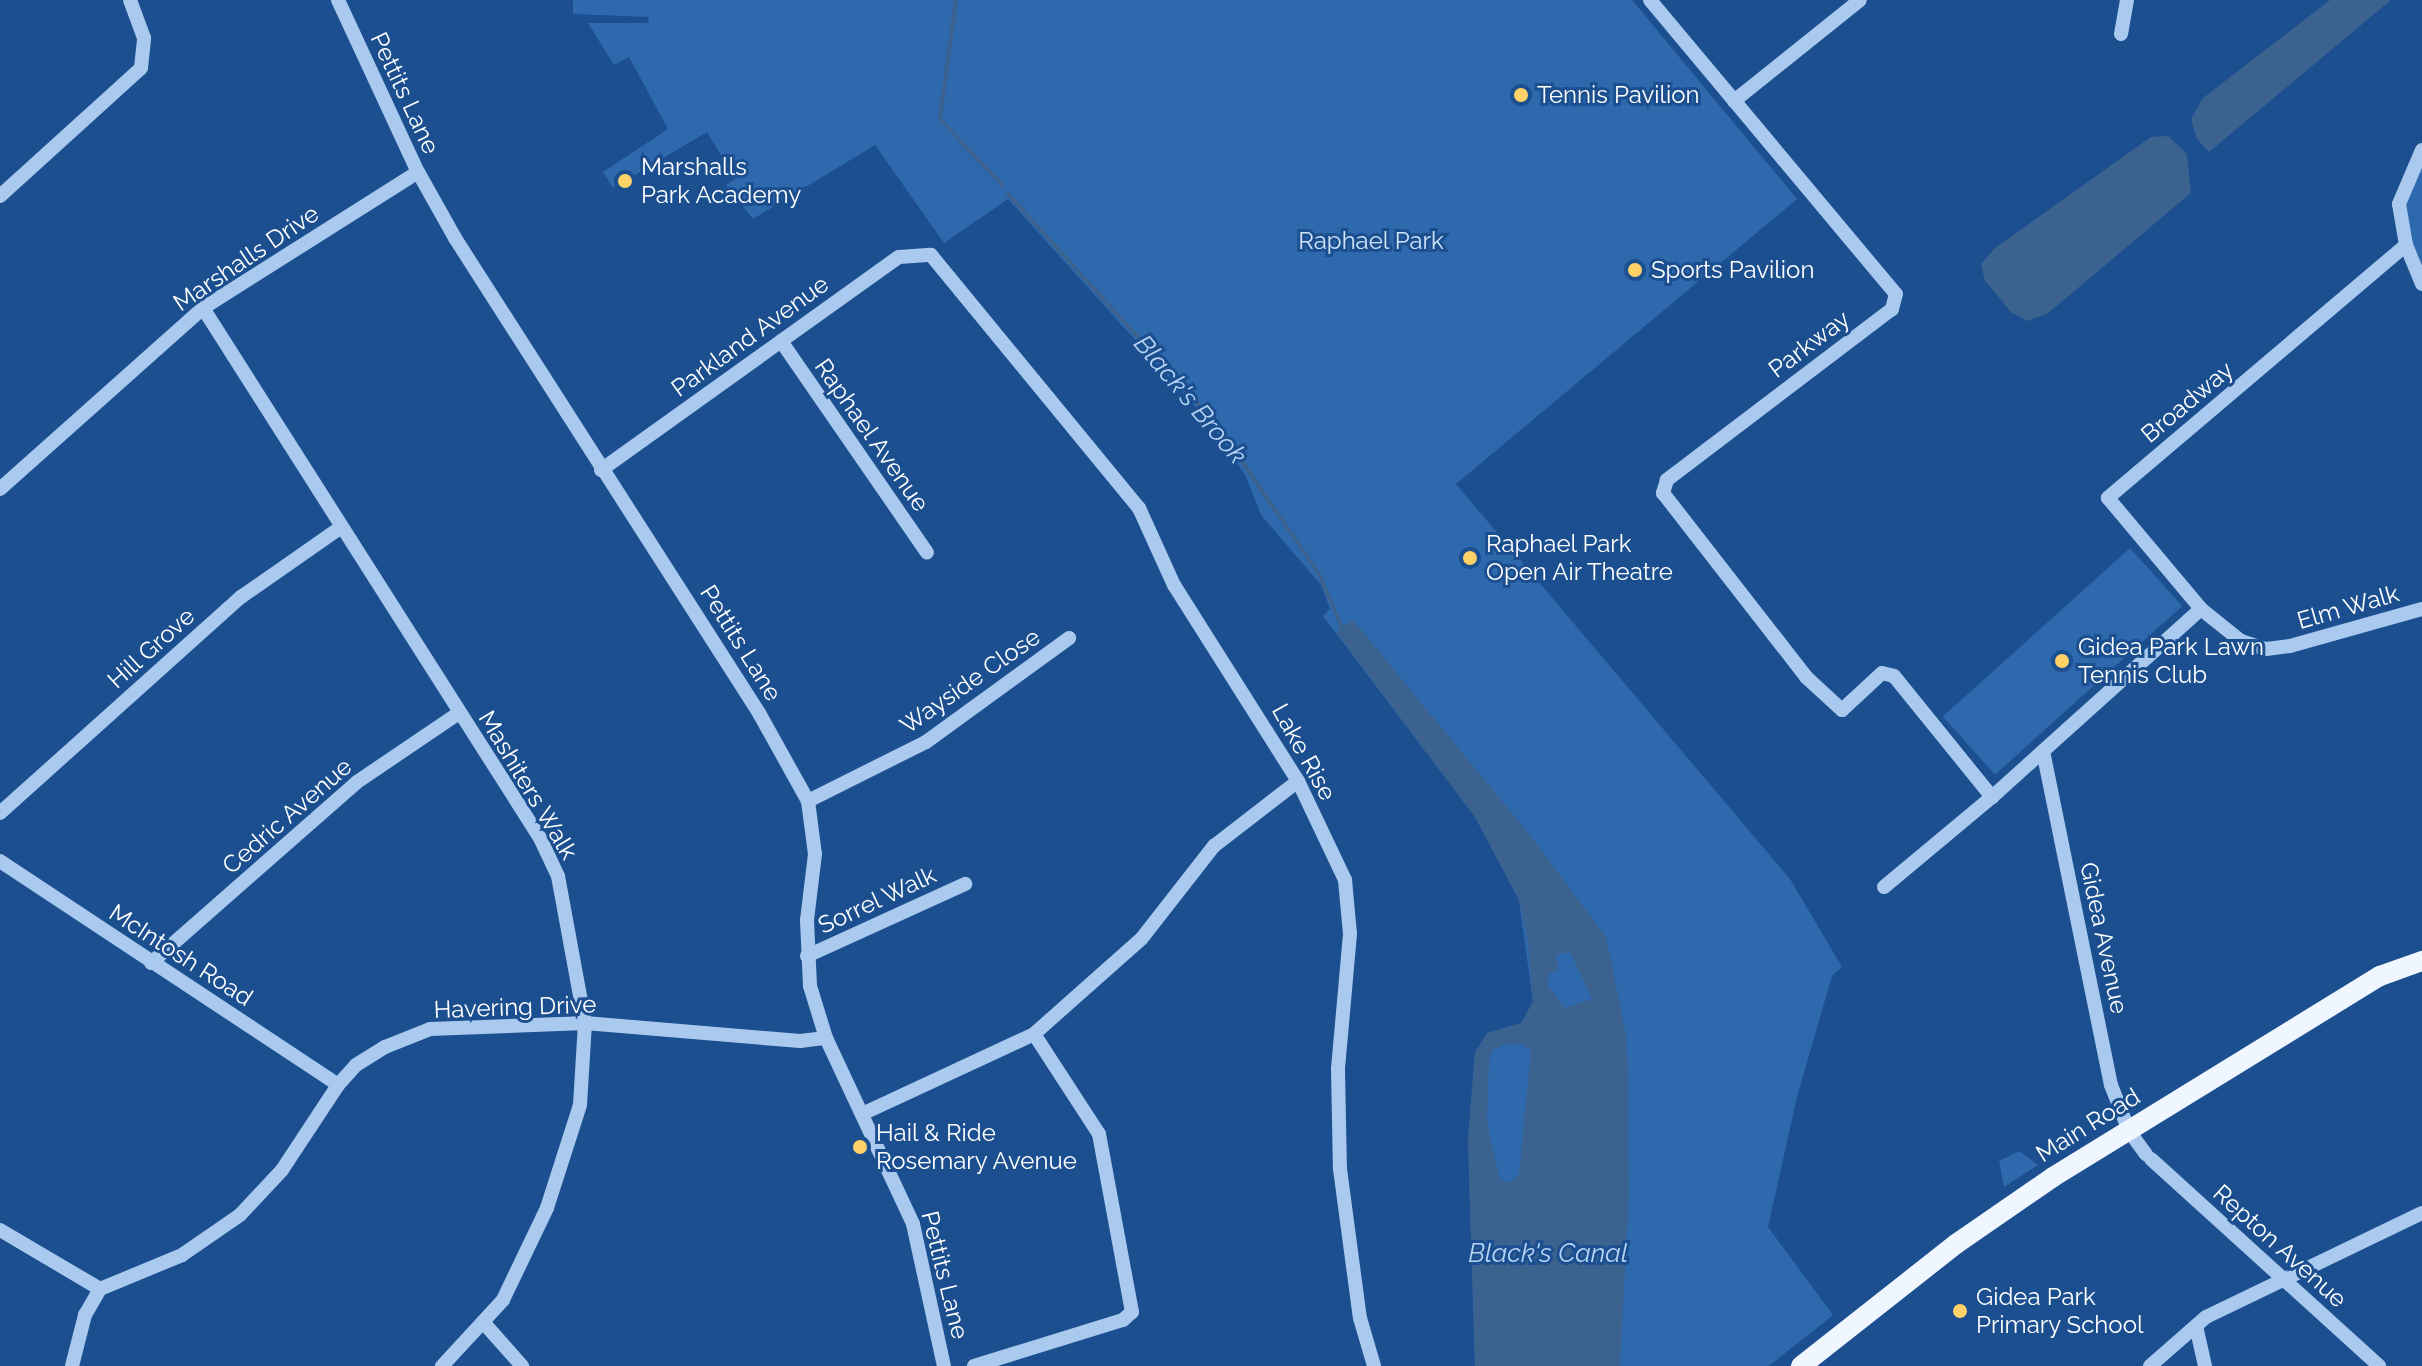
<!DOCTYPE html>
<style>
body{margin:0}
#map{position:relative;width:2422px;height:1366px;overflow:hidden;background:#1b4f8f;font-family:Raleway,sans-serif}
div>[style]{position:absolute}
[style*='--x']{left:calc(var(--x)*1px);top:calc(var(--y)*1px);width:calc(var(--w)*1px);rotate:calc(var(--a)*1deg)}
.green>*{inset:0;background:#2e69ad;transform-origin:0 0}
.water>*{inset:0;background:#3c6290}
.stream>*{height:4px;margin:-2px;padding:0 2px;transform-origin:2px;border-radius:2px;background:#3c6290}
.minor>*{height:14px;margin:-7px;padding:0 7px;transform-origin:7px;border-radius:7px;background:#a9c9ee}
.major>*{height:20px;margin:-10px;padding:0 10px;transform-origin:10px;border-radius:10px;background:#f0f6ff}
.dots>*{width:22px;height:22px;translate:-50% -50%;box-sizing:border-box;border:4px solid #1b4f8f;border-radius:50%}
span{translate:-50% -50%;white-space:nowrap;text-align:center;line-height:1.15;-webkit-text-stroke:6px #1b4f8f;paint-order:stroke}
.street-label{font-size:24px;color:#fff}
.poi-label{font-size:24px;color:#fff}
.left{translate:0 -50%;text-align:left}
.park-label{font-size:24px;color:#cfe3fa}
.water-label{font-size:26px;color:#b5d3f5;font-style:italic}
</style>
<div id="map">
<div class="green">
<div style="clip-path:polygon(573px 0,1632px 0,1797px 199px,1456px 484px,1790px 879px,1842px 967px,1832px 976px,1797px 1097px,1768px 1227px,1833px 1315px,1769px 1366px,1475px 1366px,1468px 1139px,1475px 1053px,1487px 1033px,1521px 1023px,1533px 1002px,1519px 900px,1475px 817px,1323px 616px,1330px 609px,1321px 585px,1261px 515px,1245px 475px,1213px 426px,1008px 199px,944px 243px,875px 145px,753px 219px,726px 185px,735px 179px,707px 132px,613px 188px,603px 172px,668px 129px,629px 57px,614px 65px,588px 23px,648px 23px,649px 17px,573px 14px)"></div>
<div style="clip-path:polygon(2422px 150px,2422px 284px,2399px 204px)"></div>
<div style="left:2130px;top:548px;width:78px;height:252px;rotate:48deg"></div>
<div style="clip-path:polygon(2019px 1151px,2038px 1165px,2004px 1187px,1999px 1161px)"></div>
</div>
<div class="water">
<div style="clip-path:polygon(2330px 0,2391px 0,2209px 152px,2197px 139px,2191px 119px,2203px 98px)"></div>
<div style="clip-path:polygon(2168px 136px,2187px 154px,2191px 193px,2047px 314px,2027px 321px,2011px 312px,1985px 281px,1981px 264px,1995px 248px,2151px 137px)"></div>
<div style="clip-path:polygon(evenodd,1353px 620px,1530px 835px,1606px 937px,1627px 1040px,1629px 1194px,1620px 1366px,1475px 1366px,1468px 1139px,1475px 1053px,1487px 1033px,1521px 1023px,1533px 1002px,1528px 940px,1519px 900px,1475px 817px,1336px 632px,1353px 620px,1570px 952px,1592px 999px,1565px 1008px,1548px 986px,1549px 974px,1559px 969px,1556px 955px,1570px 952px,1353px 620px,1505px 1044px,1522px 1044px,1531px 1051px,1519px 1174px,1510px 1183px,1500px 1180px,1487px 1122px,1489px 1062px,1492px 1050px,1505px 1044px)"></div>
</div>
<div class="stream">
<div style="--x:956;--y:0;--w:120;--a:97.7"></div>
<div style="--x:940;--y:119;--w:91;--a:46.8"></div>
<div style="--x:1008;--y:194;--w:313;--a:47.8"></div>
<div style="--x:1218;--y:426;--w:179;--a:55.7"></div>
<div style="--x:1319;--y:574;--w:59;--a:66.9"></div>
</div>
<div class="minor">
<div style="--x:338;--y:0;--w:190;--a:65.1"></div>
<div style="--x:418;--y:172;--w:76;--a:60.7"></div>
<div style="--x:455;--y:238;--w:564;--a:57.38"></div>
<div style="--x:759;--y:713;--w:101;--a:60.9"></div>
<div style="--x:808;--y:801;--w:53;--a:82.5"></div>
<div style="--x:815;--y:854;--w:66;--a:96.9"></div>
<div style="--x:807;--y:920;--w:66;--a:87.4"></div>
<div style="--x:810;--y:986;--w:54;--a:72.9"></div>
<div style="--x:826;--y:1038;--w:205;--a:64.9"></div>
<div style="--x:913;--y:1224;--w:145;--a:77.7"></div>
<div style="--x:1650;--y:0;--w:383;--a:50.1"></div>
<div style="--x:1896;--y:294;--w:16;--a:105"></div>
<div style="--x:1892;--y:309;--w:283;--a:142.8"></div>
<div style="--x:1667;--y:480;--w:14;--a:107"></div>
<div style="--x:1663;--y:493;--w:233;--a:52.1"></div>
<div style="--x:1806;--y:677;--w:49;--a:42.5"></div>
<div style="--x:1842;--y:710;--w:54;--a:-42.8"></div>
<div style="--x:1882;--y:673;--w:12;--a:14"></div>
<div style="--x:1894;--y:676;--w:156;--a:51"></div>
<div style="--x:1992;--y:797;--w:281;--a:-42"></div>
<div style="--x:2121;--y:34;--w:35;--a:-80"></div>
<div style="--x:1734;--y:101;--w:161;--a:-38.7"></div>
<div style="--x:2422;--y:150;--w:59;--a:113.1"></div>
<div style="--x:2399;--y:204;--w:42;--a:80.3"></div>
<div style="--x:2406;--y:245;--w:42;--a:67.7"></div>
<div style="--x:0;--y:196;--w:190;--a:-42.2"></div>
<div style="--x:141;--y:68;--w:30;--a:-84"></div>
<div style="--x:144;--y:38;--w:40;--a:-110.2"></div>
<div style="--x:2406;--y:245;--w:391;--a:139.7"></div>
<div style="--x:2108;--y:498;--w:145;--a:50"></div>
<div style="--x:2201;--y:609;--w:51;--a:38.7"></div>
<div style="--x:2241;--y:641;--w:26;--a:18"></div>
<div style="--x:2266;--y:649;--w:24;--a:-7"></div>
<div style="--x:2290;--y:646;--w:137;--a:-15.7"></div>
<div style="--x:203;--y:308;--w:628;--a:57.55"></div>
<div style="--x:540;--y:838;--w:42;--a:64.7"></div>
<div style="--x:558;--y:876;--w:149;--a:79.6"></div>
<div style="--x:585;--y:1023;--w:82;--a:93.5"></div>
<div style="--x:580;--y:1105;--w:108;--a:107.8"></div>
<div style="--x:547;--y:1208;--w:102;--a:115.6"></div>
<div style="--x:503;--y:1300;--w:90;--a:132.7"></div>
<div style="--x:781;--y:341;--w:257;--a:55.4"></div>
<div style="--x:601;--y:470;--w:366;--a:-35.6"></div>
<div style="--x:899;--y:257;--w:32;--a:-4"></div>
<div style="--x:931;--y:255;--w:328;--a:50.6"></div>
<div style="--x:1139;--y:508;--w:85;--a:65.6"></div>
<div style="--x:1174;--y:585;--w:232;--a:57.7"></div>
<div style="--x:1298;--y:781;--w:110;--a:64.6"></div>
<div style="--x:1345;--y:880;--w:54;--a:84.7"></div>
<div style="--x:1350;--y:934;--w:136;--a:95.1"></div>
<div style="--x:1338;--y:1069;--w:100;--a:88.9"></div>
<div style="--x:1340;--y:1169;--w:150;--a:82.4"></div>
<div style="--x:1360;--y:1318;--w:50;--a:73.7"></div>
<div style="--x:0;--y:489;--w:272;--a:-41.7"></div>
<div style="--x:203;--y:308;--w:254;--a:-32.3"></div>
<div style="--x:2043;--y:751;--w:341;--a:78.5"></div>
<div style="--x:2111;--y:1085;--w:49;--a:68.6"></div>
<div style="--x:2129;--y:1131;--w:29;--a:54"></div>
<div style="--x:808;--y:801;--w:132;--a:-26.6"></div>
<div style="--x:926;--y:742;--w:177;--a:-36"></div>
<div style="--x:0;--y:813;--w:324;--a:-41.9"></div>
<div style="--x:241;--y:597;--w:121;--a:-34.9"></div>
<div style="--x:0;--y:861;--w:405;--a:33.5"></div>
<div style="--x:1884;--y:887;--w:141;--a:-39.8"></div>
<div style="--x:807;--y:956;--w:174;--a:-24.5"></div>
<div style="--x:151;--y:963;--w:274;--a:-41.3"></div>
<div style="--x:357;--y:782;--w:123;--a:-34.1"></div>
<div style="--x:862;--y:1114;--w:190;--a:-24.9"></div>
<div style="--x:1034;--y:1034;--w:144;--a:-41.6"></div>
<div style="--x:1142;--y:938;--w:117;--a:-52"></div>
<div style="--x:1214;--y:846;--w:106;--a:-37.7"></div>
<div style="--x:2151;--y:1159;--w:308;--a:42.2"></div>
<div style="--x:0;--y:1230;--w:116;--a:30.5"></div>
<div style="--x:483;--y:1322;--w:59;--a:48.4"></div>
<div style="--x:2196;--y:1326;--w:41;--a:77.3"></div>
<div style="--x:72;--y:1366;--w:53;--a:-75.7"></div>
<div style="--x:85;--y:1315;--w:30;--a:-60"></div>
<div style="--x:100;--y:1289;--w:89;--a:-22.5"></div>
<div style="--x:182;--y:1255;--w:70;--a:-34.6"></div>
<div style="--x:240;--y:1215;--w:62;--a:-47"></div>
<div style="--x:282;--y:1170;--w:102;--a:-56.6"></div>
<div style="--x:338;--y:1085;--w:27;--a:-48"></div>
<div style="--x:356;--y:1065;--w:34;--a:-32"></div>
<div style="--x:385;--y:1047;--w:48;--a:-21.8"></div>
<div style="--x:430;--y:1029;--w:155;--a:-2.2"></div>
<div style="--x:585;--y:1023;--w:216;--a:4.8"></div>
<div style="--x:800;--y:1041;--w:26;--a:-7"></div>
<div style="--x:974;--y:1366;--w:156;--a:-17.2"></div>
<div style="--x:1123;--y:1320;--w:12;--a:-42"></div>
<div style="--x:1132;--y:1312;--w:181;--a:-100.5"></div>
<div style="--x:1099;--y:1134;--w:119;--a:-123"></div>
<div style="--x:2150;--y:1366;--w:74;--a:-41.2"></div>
<div style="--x:2206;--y:1317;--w:240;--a:-25.7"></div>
</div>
<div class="major">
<div style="--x:1801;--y:1366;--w:197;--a:-38.2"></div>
<div style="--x:1956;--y:1244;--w:118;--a:-34.6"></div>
<div style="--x:2053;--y:1177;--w:384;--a:-31.6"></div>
<div style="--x:2380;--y:976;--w:45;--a:-19.7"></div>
</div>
<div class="dots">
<div style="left:1521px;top:95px;background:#ffd166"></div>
<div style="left:625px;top:181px;background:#ffd166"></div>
<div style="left:1635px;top:270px;background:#ffd166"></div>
<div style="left:1470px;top:558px;background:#ffd166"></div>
<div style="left:2062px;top:661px;background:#ffd166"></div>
<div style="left:860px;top:1147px;background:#ffd166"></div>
<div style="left:1960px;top:1311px;background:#ffd166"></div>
</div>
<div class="street-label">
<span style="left:405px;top:93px;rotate:65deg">Pettits Lane</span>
<span style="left:246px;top:258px;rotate:-34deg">Marshalls Drive</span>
<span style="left:750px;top:336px;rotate:-36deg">Parkland Avenue</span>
<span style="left:1809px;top:344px;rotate:-37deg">Parkway</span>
<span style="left:2187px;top:402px;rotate:-40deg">Broadway</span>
<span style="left:872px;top:435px;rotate:55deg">Raphael Avenue</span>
<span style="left:2348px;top:607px;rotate:-16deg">Elm Walk</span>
<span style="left:741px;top:643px;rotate:58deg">Pettits Lane</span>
<span style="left:151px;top:648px;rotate:-42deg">Hill Grove</span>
<span style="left:970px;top:681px;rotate:-35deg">Wayside Close</span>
<span style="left:1304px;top:752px;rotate:61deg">Lake Rise</span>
<span style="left:528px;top:785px;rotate:59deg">Mashiters Walk</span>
<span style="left:287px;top:816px;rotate:-41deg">Cedric Avenue</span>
<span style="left:877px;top:900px;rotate:-25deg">Sorrel Walk</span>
<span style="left:2104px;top:938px;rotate:78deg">Gidea Avenue</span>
<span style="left:181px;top:955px;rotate:33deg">McIntosh Road</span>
<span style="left:515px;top:1007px;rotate:-2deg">Havering Drive</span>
<span style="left:2088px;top:1125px;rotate:-32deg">Main Road</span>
<span style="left:2280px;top:1246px;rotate:42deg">Repton Avenue</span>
<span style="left:945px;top:1275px;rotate:76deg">Pettits Lane</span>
</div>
<div class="poi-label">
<span class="left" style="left:1537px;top:95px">Tennis Pavilion</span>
<span class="left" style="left:641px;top:181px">Marshalls<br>Park Academy</span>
<span class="left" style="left:1651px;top:270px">Sports Pavilion</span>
<span class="left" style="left:1486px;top:558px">Raphael Park<br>Open Air Theatre</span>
<span class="left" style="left:2078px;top:661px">Gidea Park Lawn<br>Tennis Club</span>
<span class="left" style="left:876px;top:1147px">Hail &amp; Ride<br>Rosemary Avenue</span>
<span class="left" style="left:1976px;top:1311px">Gidea Park<br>Primary School</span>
</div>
<div class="park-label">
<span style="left:1371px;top:241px">Raphael Park</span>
</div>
<div class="water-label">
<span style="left:1190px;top:400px;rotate:50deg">Black's Brook</span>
<span style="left:1548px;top:1254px">Black's Canal</span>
</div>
</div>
